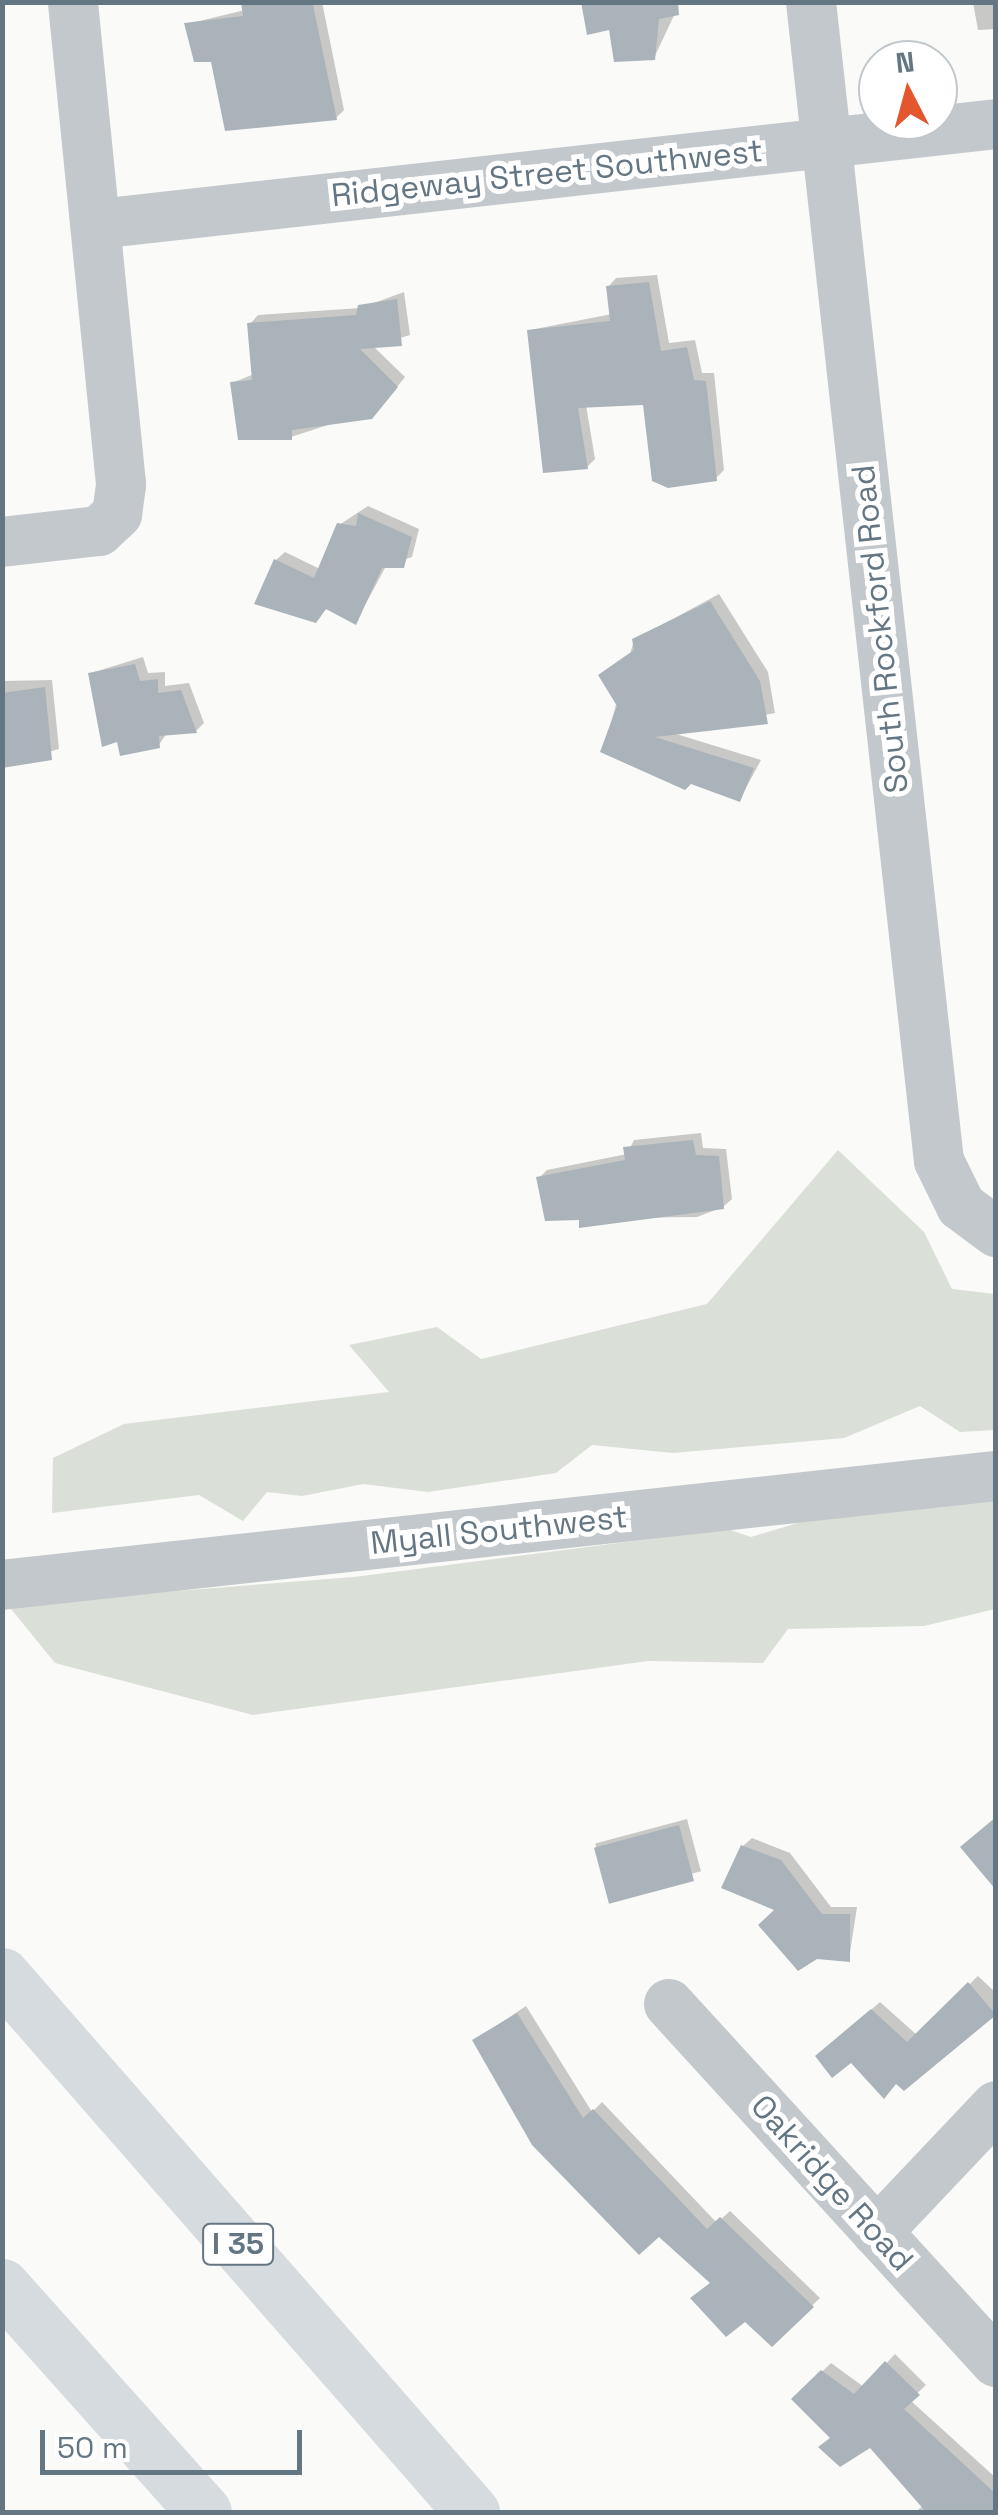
<!DOCTYPE html>
<style>
body{margin:0}
#map{position:relative;width:998px;height:2515px;overflow:hidden;background:#fafaf8;font-family:"Space Grotesk",sans-serif}
div>[style]{position:absolute}
[style*='--x']{left:calc(var(--x)*1px);top:calc(var(--y)*1px);width:calc(var(--w)*1px);rotate:calc(var(--a)*1deg)}
.green>*{inset:0;background:#dadfd7}
.shadow>*{inset:0;background:#0003;transform-origin:0 0}
.building>*{inset:0;background:#aab3b9;transform-origin:0 0}
.minor>*{height:50px;margin:-25px;padding:0 25px;transform-origin:25px;border-radius:25px;background:#c3c8cc}
.highway>*{height:55px;margin:-27.5px;padding:0 27.5px;transform-origin:27.5px;border-radius:27.5px;background:#d6dbdf}
span{translate:-50% -50%;white-space:nowrap;text-align:center;line-height:1.15;-webkit-text-stroke:10px #fff;paint-order:stroke}
.shield-label span{padding:2px 8px;background:#fff;border:2px solid;border-radius:8px;-webkit-text-stroke-width:0}
.shield-label{font-size:30px;color:#657683;font-weight:700}
.street-label{font-size:32px;color:#657683}
.frame{position:absolute;inset:0;border:5px solid #657683;pointer-events:none}
.north{position:absolute;left:858px;top:40px;width:100px;height:100px;box-sizing:border-box;background:#fff;border:2px solid #c1c8cd;border-radius:50%;rotate:354deg;font-size:28px;font-weight:700;line-height:40px;text-align:center;color:#657683}
.north::after{content:'';display:block;margin:auto;width:35px;height:45px;background:#e4572e;clip-path:polygon(50% 0,100% 100%,50% 72%,0 100%)}
.scale{position:absolute;left:40px;top:2430px;width:262px;height:45px;box-sizing:border-box;border:5px solid #657683;border-top:0;padding-left:12px;font-size:30px;line-height:35px;white-space:nowrap;color:#657683;-webkit-text-stroke:8px #fff;paint-order:stroke}
</style>
<div id="map">
<div class="green">
<div style="clip-path:polygon(838px 1150px,924px 1232px,952px 1289px,995px 1294px,995px 1430px,960px 1432px,920px 1406px,844px 1438px,673px 1453px,592px 1445px,556px 1473px,428px 1492px,363px 1484px,302px 1496px,267px 1492px,243px 1521px,199px 1495px,52px 1513px,53px 1458px,124px 1424px,389px 1392px,349px 1345px,437px 1327px,481px 1359px,707px 1304px)"></div>
<div style="clip-path:polygon(995px 1497px,995px 1609px,924px 1626px,788px 1629px,763px 1663px,648px 1661px,253px 1715px,55px 1663px,7px 1604px,354px 1577px,727px 1529px,751px 1537px,831px 1513px)"></div>
</div>
<div class="shadow">
<div style="clip-path:polygon(243px 2px,322px 2px,344px 110px,336px 118px,213px 60px,187px 24px,245px 10px)"></div>
<div style="clip-path:polygon(973px 2px,996px 2px,996px 29px,978px 30px)"></div>
<div style="clip-path:polygon(677px 9px,654px 58px,611px 27px)"></div>
<div style="clip-path:polygon(657px 275px,669px 343px,695px 340px,702px 373px,714px 373px,724px 470px,716px 478px,645px 402px,586px 405px,595px 459px,587px 467px,530px 330px,612px 314px,608px 287px,616px 278px)"></div>
<div style="clip-path:polygon(404px 292px,410px 335px,373px 346px,405px 377px,380px 408px,291px 437px,239px 438px,232px 383px,254px 374px,250px 324px,258px 315px,360px 308px)"></div>
<div style="clip-path:polygon(368px 506px,419px 529px,412px 557px,386px 566px,356px 622px,328px 607px,316px 620px,276px 560px,285px 552px,320px 569px,339px 525px)"></div>
<div style="clip-path:polygon(719px 594px,768px 672px,775px 713px,673px 733px,761px 760px,740px 799px,603px 751px,634px 640px)"></div>
<div style="clip-path:polygon(143px 657px,148px 673px,165px 672px,165px 686px,189px 683px,204px 723px,196px 731px,167px 733px,158px 746px,91px 673px)"></div>
<div style="clip-path:polygon(52px 680px,59px 749px,2px 765px,2px 681px)"></div>
<div style="clip-path:polygon(701px 1133px,703px 1148px,726px 1149px,732px 1199px,723px 1207px,697px 1217px,547px 1219px,539px 1178px,547px 1170px,627px 1154px,634px 1140px)"></div>
<div style="left:687px;top:1819px;width:54px;height:95px;rotate:75deg"></div>
<div style="clip-path:polygon(752px 1838px,790px 1853px,831px 1907px,857px 1907px,849px 1959px,778px 1909px,743px 1846px)"></div>
<div style="clip-path:polygon(978px 1976px,996px 1993px,996px 2011px,904px 2087px,827px 2048px,880px 2002px,917px 2035px)"></div>
<div style="clip-path:polygon(526px 2006px,592px 2112px,602px 2102px,717px 2223px,730px 2211px,820px 2298px,772px 2344px,475px 2040px)"></div>
<div style="clip-path:polygon(895px 2354px,926px 2385px,910px 2400px,996px 2478px,996px 2512px,915px 2512px,923px 2506px,870px 2444px,832px 2437px,794px 2399px,831px 2363px,864px 2387px)"></div>
</div>
<div class="building">
<div style="clip-path:polygon(241px 2px,313px 5px,337px 120px,225px 131px,211px 62px,194px 62px,184px 23px,243px 16px)"></div>
<div style="clip-path:polygon(581px 2px,678px 2px,679px 15px,659px 19px,655px 60px,614px 62px,609px 30px,587px 35px)"></div>
<div style="clip-path:polygon(649px 282px,661px 351px,687px 347px,694px 380px,706px 381px,717px 481px,668px 488px,652px 481px,643px 405px,578px 408px,588px 469px,543px 473px,527px 330px,610px 321px,606px 286px)"></div>
<div style="clip-path:polygon(397px 299px,402px 346px,360px 349px,398px 387px,372px 419px,292px 430px,292px 440px,238px 440px,230px 382px,252px 380px,247px 323px,356px 315px,358px 305px)"></div>
<div style="clip-path:polygon(358px 513px,412px 537px,404px 568px,382px 568px,356px 625px,326px 609px,316px 623px,254px 604px,274px 559px,314px 578px,337px 523px,356px 526px)"></div>
<div style="clip-path:polygon(710px 601px,760px 681px,768px 724px,655px 737px,754px 768px,740px 802px,691px 784px,685px 790px,600px 752px,617px 706px,598px 675px,634px 650px,632px 639px)"></div>
<div style="clip-path:polygon(135px 664px,140px 681px,158px 679px,158px 693px,181px 690px,197px 733px,159px 736px,160px 748px,120px 756px,117px 742px,102px 747px,88px 673px)"></div>
<div style="clip-path:polygon(45px 687px,52px 760px,2px 768px,2px 693px)"></div>
<div style="clip-path:polygon(693px 1140px,696px 1155px,719px 1156px,724px 1209px,579px 1228px,579px 1220px,545px 1221px,536px 1177px,625px 1160px,623px 1147px)"></div>
<div style="clip-path:polygon(996px 1817px,996px 1890px,960px 1847px)"></div>
<div style="left:679px;top:1825px;width:58px;height:88px;rotate:75deg"></div>
<div style="clip-path:polygon(741px 1845px,781px 1860px,822px 1914px,850px 1914px,850px 1962px,817px 1959px,798px 1971px,758px 1925px,774px 1910px,721px 1888px)"></div>
<div style="clip-path:polygon(968px 1982px,996px 2015px,904px 2091px,896px 2084px,884px 2099px,851px 2063px,832px 2078px,815px 2056px,871px 2009px,907px 2042px)"></div>
<div style="clip-path:polygon(517px 2013px,583px 2118px,593px 2109px,707px 2229px,720px 2217px,814px 2307px,772px 2347px,745px 2322px,726px 2337px,690px 2298px,710px 2283px,659px 2237px,639px 2255px,532px 2145px,472px 2040px)"></div>
<div style="clip-path:polygon(885px 2361px,920px 2395px,904px 2409px,996px 2494px,996px 2512px,926px 2512px,870px 2448px,840px 2467px,818px 2447px,830px 2438px,791px 2399px,821px 2370px,854px 2394px)"></div>
</div>
<div class="minor">
<div style="--x:811;--y:2;--w:1166;--a:83.7"></div>
<div style="--x:939;--y:1161;--w:50;--a:63.9"></div>
<div style="--x:961;--y:1206;--w:44;--a:36.6"></div>
<div style="--x:98;--y:224;--w:904;--a:-6.35"></div>
<div style="--x:2;--y:542;--w:98;--a:-6.5"></div>
<div style="--x:99;--y:531;--w:25;--a:-43"></div>
<div style="--x:117;--y:514;--w:30;--a:-82"></div>
<div style="--x:121;--y:484;--w:484;--a:-95.7"></div>
<div style="--x:2;--y:1585;--w:1000;--a:-6.26"></div>
<div style="--x:669;--y:2004;--w:485;--a:47.6"></div>
<div style="--x:877;--y:2232;--w:173;--a:-46.6"></div>
</div>
<div class="highway">
<div style="--x:2;--y:1975;--w:714;--a:48.81"></div>
<div style="--x:2;--y:2286;--w:303;--a:48.2"></div>
</div>
<div class="shield-label">
<span style="left:238px;top:2244px">I 35</span>
</div>
<div class="street-label">
<span style="left:547px;top:173px;rotate:-6deg">Ridgeway Street Southwest</span>
<span style="left:880px;top:629px;rotate:-96deg">South Rockford Road</span>
<span style="left:499px;top:1530px;rotate:-6deg">Myall Southwest</span>
<span style="left:832px;top:2183px;rotate:48deg">Oakridge Road</span>
</div>
<div class="frame"></div>
<div class="north">N</div>
<div class="scale">50 m</div>
</div>
